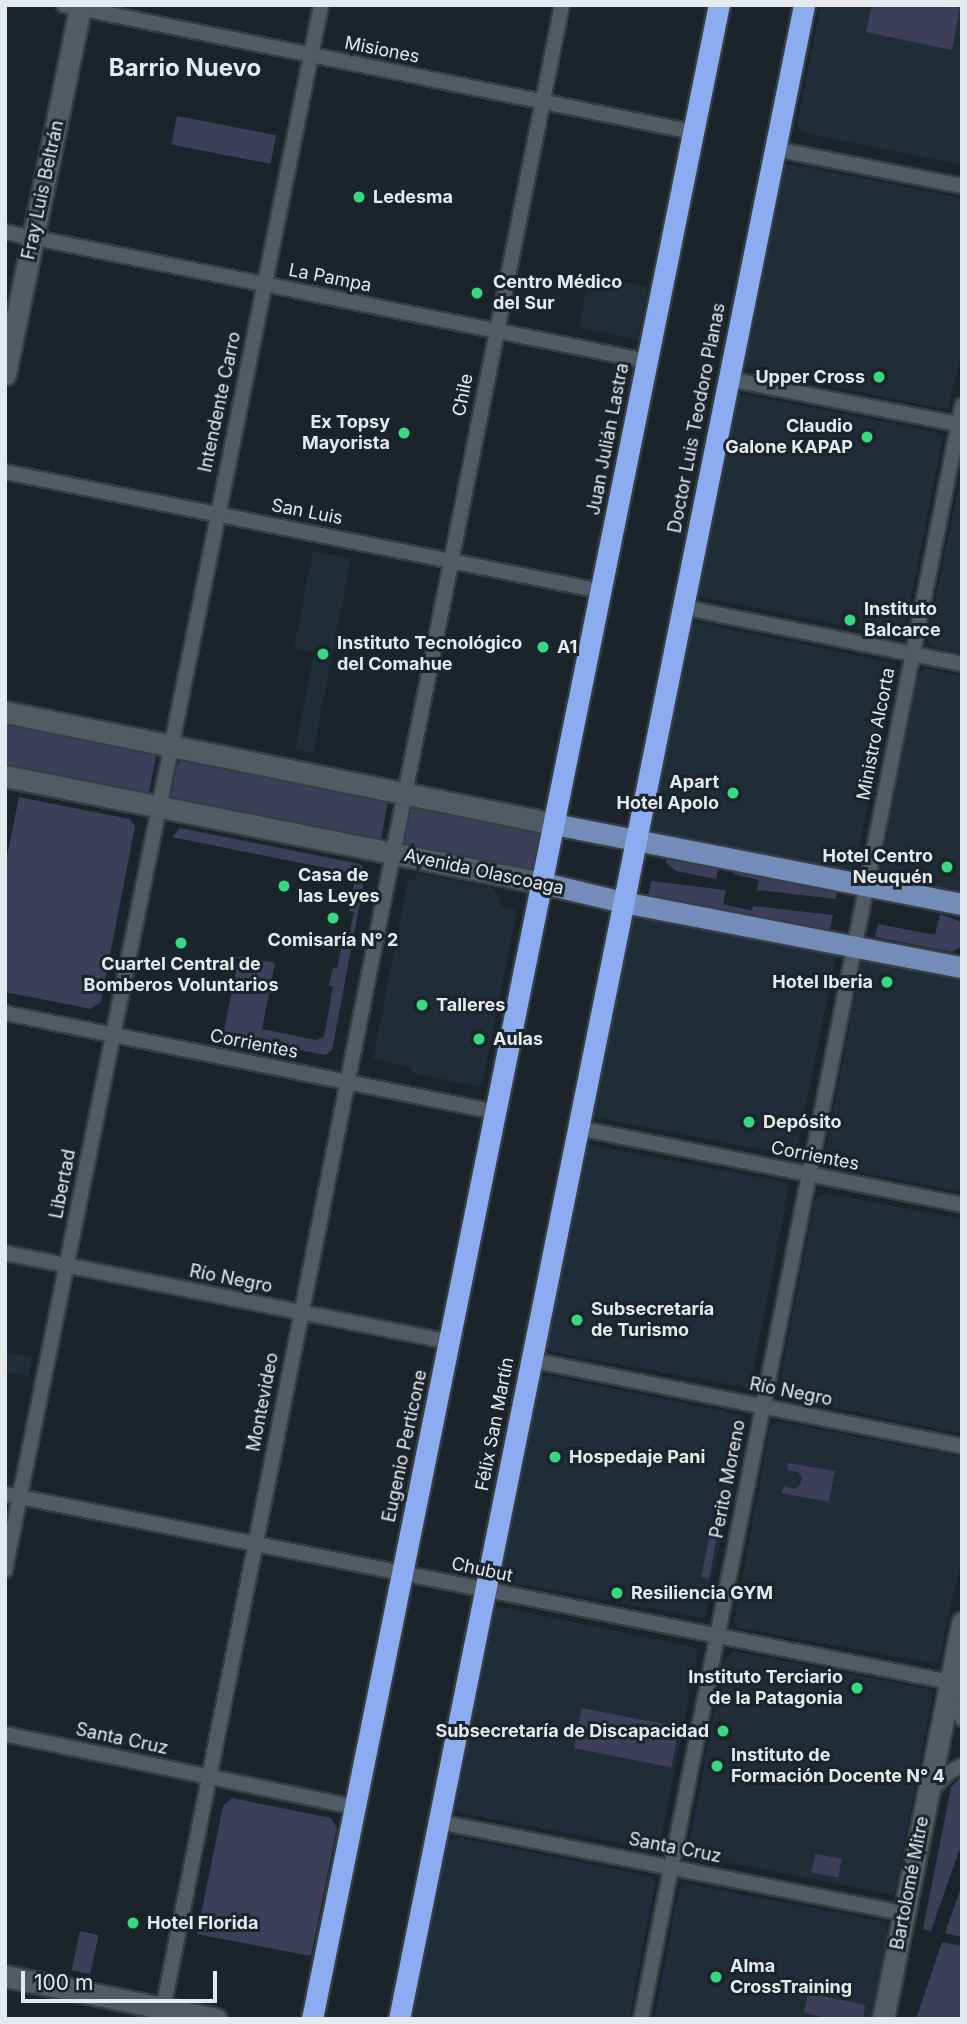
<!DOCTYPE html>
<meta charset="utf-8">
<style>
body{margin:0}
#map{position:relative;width:967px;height:2024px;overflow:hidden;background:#1c242b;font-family:Inter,sans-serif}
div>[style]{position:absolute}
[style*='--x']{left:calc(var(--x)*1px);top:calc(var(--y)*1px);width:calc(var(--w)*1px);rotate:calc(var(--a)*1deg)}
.built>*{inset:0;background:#202d39;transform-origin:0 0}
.green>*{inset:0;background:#3d3e5a;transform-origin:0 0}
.roads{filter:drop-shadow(2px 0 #373e43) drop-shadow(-2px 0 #373e43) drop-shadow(0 2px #373e43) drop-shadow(0 -2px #373e43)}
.street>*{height:14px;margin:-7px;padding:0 7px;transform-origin:7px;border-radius:7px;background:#515b63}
.secondary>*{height:21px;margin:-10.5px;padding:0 10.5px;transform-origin:10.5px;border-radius:10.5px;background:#515b63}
.primary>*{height:21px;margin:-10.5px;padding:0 10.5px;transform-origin:10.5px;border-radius:10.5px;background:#748cb9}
.highway>*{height:21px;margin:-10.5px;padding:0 10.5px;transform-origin:10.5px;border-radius:10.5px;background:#8cacf2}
.dots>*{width:19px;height:19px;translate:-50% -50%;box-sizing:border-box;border:4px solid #1c242b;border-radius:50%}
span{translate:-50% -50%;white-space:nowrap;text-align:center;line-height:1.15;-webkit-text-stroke:6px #1c242b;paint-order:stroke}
.street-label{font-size:18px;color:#e5eaef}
.poi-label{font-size:18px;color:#e5eaef;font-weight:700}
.left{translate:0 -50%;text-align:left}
.right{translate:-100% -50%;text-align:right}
.district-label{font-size:24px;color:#e5eaef;font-weight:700}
.frame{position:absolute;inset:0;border:7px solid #e5eaef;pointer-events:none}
.scale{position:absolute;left:21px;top:1971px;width:196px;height:32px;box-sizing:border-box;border:4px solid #e5eaef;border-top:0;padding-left:9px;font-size:21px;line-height:24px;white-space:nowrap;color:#e5eaef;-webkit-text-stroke:5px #1c242b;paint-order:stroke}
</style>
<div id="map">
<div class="built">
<div style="clip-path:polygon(821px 5px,962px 5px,962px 165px,802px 133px,797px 125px)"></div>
<div style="clip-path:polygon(789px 164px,962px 198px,962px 349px,949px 407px,941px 409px,744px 367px,781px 167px)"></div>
<div style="left:589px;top:275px;width:60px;height:54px;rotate:11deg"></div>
<div style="clip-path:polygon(742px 394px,936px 432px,943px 437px,904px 632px,900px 637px,696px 596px,736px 397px)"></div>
<div style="clip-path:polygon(962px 470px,962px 653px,932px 647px,927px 639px)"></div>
<div style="clip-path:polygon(313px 551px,351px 559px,313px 753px,295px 749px,314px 652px,294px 648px)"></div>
<div style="clip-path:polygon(696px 622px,896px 664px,854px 872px,851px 874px,649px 832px,689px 630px)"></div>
<div style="clip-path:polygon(925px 668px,962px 676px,962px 896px,881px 879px,879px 876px,919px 673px)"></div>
<div style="clip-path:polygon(416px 873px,494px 888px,493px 893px,501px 894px,499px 907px,517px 910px,482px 1087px,412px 1073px,412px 1067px,373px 1059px,408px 879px,415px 880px)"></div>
<div style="clip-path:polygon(631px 914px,653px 915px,656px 921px,794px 948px,800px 945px,836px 954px,796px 1156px,593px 1117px,591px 1113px)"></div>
<div style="clip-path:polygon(867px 959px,962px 977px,962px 1192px,828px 1166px,824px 1161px,861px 965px)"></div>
<div style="clip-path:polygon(590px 1145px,784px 1182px,789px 1186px,750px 1388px,552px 1352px,546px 1347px,585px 1146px)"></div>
<div style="clip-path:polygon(824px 1193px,962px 1219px,962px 1434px,780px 1396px,778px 1391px,815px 1199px)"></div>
<div style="clip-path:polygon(5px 1352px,32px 1357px,28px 1376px,5px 1372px)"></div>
<div style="clip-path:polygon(547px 1375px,745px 1416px,705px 1618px,507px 1582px,501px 1577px,538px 1381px,541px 1376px)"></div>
<div style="clip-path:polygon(777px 1421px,962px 1457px,962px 1556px,938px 1664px,739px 1628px,734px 1624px,770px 1427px)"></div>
<div style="clip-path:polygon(501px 1607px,698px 1648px,659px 1850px,460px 1813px,454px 1809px,491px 1614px,494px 1608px)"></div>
<div style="clip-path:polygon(734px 1651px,927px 1689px,933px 1693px,894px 1895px,690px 1855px,688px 1850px,725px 1658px)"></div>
<div style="clip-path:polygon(455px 1837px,653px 1877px,655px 1884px,629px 2019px,412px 2019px,446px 1843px)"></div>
<div style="clip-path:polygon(685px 1883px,885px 1922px,888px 1932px,871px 2019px,654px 2019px,679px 1889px)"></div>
</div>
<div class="green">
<div style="clip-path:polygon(872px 5px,946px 5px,960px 8px,952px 50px,866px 32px)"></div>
<div style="left:177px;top:116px;width:101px;height:29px;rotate:11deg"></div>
<div style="clip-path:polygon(5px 720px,154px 751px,156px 757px,149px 793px,5px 769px)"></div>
<div style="clip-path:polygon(183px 758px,388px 801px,381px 840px,174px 801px,171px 796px,177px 766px)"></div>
<div style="clip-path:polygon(19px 797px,130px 819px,135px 826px,101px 1002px,91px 1009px,5px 992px,5px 866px)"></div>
<div style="left:411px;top:804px;width:132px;height:42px;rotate:11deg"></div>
<div style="clip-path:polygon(180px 828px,360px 864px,366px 871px,332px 1050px,325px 1055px,223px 1035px,239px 956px,275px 963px,262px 1029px,316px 1040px,324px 1037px,333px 987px,329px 985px,333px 968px,337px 968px,345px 930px,350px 930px,354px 912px,349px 911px,356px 874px,172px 837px)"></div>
<div style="clip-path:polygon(665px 852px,719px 863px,716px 879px,676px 871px,666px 863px)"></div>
<div style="clip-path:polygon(736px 866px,838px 887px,836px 899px,757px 890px,759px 880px,734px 874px)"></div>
<div style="clip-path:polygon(651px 881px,726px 890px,723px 904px,752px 911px,753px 906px,833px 915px,829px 934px,648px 898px)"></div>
<div style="clip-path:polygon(940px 914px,962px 922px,962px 946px,952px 952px,875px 937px,878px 924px,935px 935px)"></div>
<div style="clip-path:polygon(788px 1463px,835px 1471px,829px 1502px,782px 1493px,784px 1486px,795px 1489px,800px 1485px,802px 1478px,798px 1472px,787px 1470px)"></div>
<div style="clip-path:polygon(710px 1534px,717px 1535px,709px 1579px,701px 1577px)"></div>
<div style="left:582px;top:1708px;width:99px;height:41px;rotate:11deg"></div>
<div style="clip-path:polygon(962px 1776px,962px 1842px,931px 1931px,923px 1929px,951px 1787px)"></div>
<div style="clip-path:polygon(232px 1798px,331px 1818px,337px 1828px,311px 1956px,197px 1934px,223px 1806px)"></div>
<div style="left:815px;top:1854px;width:27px;height:19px;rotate:10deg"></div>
<div style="clip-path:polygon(962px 1885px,962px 1937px,945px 1933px)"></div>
<div style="left:80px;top:1931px;width:19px;height:40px;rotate:12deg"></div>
<div style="clip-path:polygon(942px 1942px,962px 1946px,962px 2019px,916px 2019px)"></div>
<div style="clip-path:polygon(808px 1993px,865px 2005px,863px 2019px,834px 2019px,804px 2013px)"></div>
</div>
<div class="roads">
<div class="street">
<div style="--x:64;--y:5;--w:642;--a:11.41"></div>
<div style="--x:775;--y:149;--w:191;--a:11.2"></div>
<div style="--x:5;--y:232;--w:655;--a:11.36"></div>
<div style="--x:728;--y:379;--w:238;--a:11.1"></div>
<div style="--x:5;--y:472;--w:608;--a:11.29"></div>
<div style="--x:682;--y:607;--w:286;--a:11.5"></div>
<div style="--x:5;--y:1013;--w:501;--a:11.4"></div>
<div style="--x:578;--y:1128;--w:392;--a:11.3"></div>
<div style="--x:5;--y:1253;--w:453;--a:11.3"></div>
<div style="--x:531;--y:1360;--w:439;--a:11.3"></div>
<div style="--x:5;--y:1494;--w:964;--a:11.25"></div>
<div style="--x:950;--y:1682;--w:39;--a:72"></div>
<div style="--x:5;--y:1570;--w:1597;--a:-78.58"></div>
<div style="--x:5;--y:1734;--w:358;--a:11.8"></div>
<div style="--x:929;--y:1792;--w:28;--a:-45"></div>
<div style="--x:949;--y:1772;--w:14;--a:-25"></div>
<div style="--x:439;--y:1822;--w:474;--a:11.1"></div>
<div style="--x:161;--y:2019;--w:2054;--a:-78.74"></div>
<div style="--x:641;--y:2019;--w:1645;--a:-78.74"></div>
</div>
<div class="secondary">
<div style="--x:5;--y:374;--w:377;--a:-78.4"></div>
<div style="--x:5;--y:712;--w:560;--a:11.53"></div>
<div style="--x:5;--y:776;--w:549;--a:11.25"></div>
<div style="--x:5;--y:1976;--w:215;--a:11.5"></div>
<div style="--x:883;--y:2019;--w:404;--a:-78.7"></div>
</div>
<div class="primary">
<div style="--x:554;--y:824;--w:416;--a:11.1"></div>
<div style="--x:543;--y:883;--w:82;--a:13.4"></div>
<div style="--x:623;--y:902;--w:345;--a:10.9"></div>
</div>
<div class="highway">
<div style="--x:312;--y:2019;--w:2055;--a:-78.58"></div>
<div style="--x:399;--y:2019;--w:2054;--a:-78.63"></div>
</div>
</div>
<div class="dots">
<div style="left:359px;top:197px;background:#36d880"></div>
<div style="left:477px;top:293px;background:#36d880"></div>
<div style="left:879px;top:377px;background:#36d880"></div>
<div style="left:404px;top:433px;background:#36d880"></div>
<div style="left:867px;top:437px;background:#36d880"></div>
<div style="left:850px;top:620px;background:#36d880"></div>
<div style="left:543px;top:647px;background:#36d880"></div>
<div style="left:323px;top:654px;background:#36d880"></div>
<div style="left:733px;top:793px;background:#36d880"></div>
<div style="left:947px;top:867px;background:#36d880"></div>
<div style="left:284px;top:886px;background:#36d880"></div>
<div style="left:333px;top:918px;background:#36d880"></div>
<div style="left:181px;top:943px;background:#36d880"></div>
<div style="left:887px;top:982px;background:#36d880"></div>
<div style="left:422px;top:1005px;background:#36d880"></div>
<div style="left:479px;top:1039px;background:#36d880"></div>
<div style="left:749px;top:1122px;background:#36d880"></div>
<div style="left:577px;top:1320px;background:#36d880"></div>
<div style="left:555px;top:1457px;background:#36d880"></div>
<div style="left:617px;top:1593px;background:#36d880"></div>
<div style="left:857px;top:1688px;background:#36d880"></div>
<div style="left:723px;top:1731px;background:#36d880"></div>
<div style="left:717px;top:1766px;background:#36d880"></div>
<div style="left:133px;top:1923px;background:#36d880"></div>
<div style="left:716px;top:1977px;background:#36d880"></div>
</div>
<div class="street-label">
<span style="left:382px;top:50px;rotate:11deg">Misiones</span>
<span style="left:43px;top:190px;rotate:-78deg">Fray Luis Beltrán</span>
<span style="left:330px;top:278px;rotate:11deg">La Pampa</span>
<span style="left:463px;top:395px;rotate:-79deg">Chile</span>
<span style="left:220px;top:402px;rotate:-78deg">Intendente Carro</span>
<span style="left:697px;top:418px;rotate:-79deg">Doctor Luis Teodoro Planas</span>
<span style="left:608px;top:439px;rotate:-79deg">Juan Julián Lastra</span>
<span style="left:307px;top:512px;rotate:11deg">San Luis</span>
<span style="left:876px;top:734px;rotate:-79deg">Ministro Alcorta</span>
<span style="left:484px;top:872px;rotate:12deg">Avenida Olascoaga</span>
<span style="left:254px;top:1044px;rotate:11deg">Corrientes</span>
<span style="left:815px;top:1156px;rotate:11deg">Corrientes</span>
<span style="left:63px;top:1184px;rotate:-79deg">Libertad</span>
<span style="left:231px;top:1279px;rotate:11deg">Río Negro</span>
<span style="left:791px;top:1392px;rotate:11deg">Río Negro</span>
<span style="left:263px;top:1402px;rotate:-79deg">Montevideo</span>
<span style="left:495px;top:1424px;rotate:-79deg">Félix San Martín</span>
<span style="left:405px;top:1446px;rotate:-78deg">Eugenio Perticone</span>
<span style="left:728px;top:1479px;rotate:-79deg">Perito Moreno</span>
<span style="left:482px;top:1570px;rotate:12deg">Chubut</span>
<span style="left:122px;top:1739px;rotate:12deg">Santa Cruz</span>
<span style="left:675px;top:1848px;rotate:11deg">Santa Cruz</span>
<span style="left:910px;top:1883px;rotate:-79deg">Bartolomé Mitre</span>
</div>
<div class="poi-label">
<span class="left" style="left:373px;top:197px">Ledesma</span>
<span class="left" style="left:493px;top:293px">Centro Médico<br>del Sur</span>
<span class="right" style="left:865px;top:377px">Upper Cross</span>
<span class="right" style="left:390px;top:433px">Ex Topsy<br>Mayorista</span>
<span class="right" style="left:853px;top:437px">Claudio<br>Galone KAPAP</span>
<span class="left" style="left:864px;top:620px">Instituto<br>Balcarce</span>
<span class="left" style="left:337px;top:654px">Instituto Tecnológico<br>del Comahue</span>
<span class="left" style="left:557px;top:647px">A1</span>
<span class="right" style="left:719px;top:793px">Apart<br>Hotel Apolo</span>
<span class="right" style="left:933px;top:867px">Hotel Centro<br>Neuquén</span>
<span class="left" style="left:298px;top:886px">Casa de<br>las Leyes</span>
<span style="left:333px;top:940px">Comisaría N° 2</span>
<span style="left:181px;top:975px">Cuartel Central de<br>Bomberos Voluntarios</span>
<span class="right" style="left:873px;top:982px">Hotel Iberia</span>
<span class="left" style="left:436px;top:1005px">Talleres</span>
<span class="left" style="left:493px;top:1039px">Aulas</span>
<span class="left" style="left:763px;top:1122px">Depósito</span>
<span class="left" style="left:591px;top:1320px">Subsecretaría<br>de Turismo</span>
<span class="left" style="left:569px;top:1457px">Hospedaje Pani</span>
<span class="left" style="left:631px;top:1593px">Resiliencia GYM</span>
<span class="right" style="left:843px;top:1688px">Instituto Terciario<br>de la Patagonia</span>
<span class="right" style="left:709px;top:1731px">Subsecretaría de Discapacidad</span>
<span class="left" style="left:731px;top:1766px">Instituto de<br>Formación Docente N° 4</span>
<span class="left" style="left:147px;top:1923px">Hotel Florida</span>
<span class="left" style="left:730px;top:1977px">Alma<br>CrossTraining</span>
</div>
<div class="district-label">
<span style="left:185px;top:68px">Barrio Nuevo</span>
</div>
<div class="frame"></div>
<div class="scale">100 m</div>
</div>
